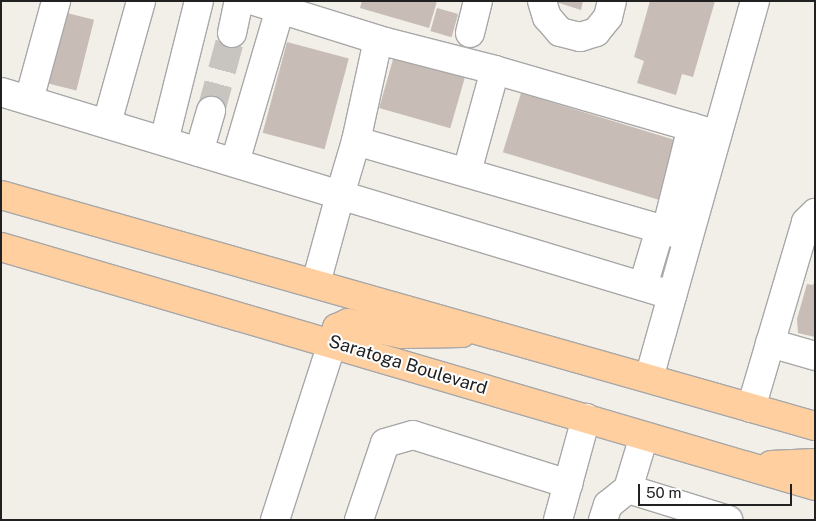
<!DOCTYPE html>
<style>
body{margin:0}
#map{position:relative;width:816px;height:521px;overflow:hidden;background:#f2eee8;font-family:"Public Sans",sans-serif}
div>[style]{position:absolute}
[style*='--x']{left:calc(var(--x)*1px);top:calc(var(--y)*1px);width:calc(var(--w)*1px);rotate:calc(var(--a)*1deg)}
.building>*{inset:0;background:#c7bdb6;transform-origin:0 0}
.minor-tunnel>*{height:28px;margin-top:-14px;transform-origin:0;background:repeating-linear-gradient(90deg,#c8c5c0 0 28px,transparent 0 42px)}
.roads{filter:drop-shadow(1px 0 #a8a8a8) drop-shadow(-1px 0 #a8a8a8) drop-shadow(0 1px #a8a8a8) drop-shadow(0 -1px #a8a8a8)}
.minor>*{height:28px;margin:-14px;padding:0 14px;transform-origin:14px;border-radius:14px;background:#fff}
.major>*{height:28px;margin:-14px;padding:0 14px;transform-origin:14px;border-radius:14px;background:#ffcf9f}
span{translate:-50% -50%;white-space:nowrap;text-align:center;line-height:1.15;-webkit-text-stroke:4px #fff;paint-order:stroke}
.street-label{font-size:18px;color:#212121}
.frame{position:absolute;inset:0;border:2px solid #212121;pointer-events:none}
.scale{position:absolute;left:638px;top:484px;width:154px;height:22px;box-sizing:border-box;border:2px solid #212121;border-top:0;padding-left:6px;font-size:15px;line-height:18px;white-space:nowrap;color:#212121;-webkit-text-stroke:4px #fff;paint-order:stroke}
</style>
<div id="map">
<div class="building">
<div style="clip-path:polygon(362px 1px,437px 1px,429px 28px,360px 8px)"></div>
<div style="clip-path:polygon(553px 1px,583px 1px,581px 10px)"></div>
<div style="clip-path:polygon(650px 1px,715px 1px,693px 77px,682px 74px,676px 95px,637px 83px,644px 61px,634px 57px)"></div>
<div style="left:437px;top:8px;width:22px;height:24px;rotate:16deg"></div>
<div style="left:63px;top:12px;width:32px;height:73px;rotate:14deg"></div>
<div style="left:287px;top:42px;width:64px;height:94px;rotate:15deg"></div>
<div style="left:394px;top:56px;width:74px;height:54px;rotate:16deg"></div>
<div style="left:521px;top:93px;width:167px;height:62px;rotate:17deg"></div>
<div style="clip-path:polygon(815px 280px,815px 337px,798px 333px,797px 319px,807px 284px,813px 285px)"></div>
</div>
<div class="minor-tunnel">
<div style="--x:211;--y:111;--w:81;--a:-74.9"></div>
</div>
<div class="roads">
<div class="minor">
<div style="--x:254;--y:1;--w:138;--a:17.3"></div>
<div style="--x:386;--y:42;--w:113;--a:14.4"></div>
<div style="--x:495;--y:70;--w:106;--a:105.4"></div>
<div style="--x:542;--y:1;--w:17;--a:73"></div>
<div style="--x:547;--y:17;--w:20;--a:49"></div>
<div style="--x:560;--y:32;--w:21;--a:14"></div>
<div style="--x:580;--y:37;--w:17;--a:-17"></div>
<div style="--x:596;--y:32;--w:19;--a:-51"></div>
<div style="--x:608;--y:17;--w:16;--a:-76"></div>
<div style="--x:232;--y:33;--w:33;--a:-78"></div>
<div style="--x:470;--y:33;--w:33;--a:-76"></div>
<div style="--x:495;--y:70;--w:230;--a:16.2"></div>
<div style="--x:1;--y:92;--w:354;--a:16.9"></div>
<div style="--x:340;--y:195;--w:56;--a:-73.5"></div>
<div style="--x:356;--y:141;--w:346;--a:16.1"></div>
<div style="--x:29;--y:100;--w:103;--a:-74.7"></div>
<div style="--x:107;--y:123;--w:127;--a:-74.4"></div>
<div style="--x:164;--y:141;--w:144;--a:-76"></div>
<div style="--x:356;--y:141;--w:103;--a:-77.7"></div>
<div style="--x:199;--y:152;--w:43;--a:-73.7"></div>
<div style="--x:235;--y:162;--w:159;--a:-73.6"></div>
<div style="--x:666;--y:231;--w:107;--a:-76"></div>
<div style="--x:316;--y:283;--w:91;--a:-74.7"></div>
<div style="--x:340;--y:195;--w:347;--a:16.8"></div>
<div style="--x:643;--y:286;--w:59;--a:-73.4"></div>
<div style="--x:770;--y:343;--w:47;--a:16.1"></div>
<div style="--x:649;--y:378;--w:392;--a:-74.3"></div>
<div style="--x:751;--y:408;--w:194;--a:-73.5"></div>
<div style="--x:806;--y:222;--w:13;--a:-45"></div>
<div style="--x:628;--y:489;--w:105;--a:17.2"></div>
<div style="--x:275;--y:520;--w:186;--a:-72.1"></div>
<div style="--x:359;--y:520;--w:81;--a:-71.3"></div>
<div style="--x:385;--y:443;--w:29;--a:-16"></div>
<div style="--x:413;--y:435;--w:163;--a:17.5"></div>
<div style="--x:558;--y:520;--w:106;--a:-74.6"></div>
<div style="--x:603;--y:520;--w:16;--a:-72"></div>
<div style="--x:608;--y:505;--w:26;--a:-39"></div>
<div style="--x:628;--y:489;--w:55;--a:-73.2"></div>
</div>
<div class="major">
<div style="--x:1;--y:195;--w:846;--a:15.84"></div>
<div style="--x:1;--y:247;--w:848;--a:16.36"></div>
<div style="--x:332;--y:343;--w:16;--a:-72"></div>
<div style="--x:337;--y:328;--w:12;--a:-24"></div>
<div style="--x:348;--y:323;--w:55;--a:11.5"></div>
<div style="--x:402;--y:334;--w:60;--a:-1"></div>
<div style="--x:771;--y:465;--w:44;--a:-2.6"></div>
</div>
</div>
<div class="street-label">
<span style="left:408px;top:365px;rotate:17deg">Saratoga Boulevard</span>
</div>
<div class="frame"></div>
<div class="scale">50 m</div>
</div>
